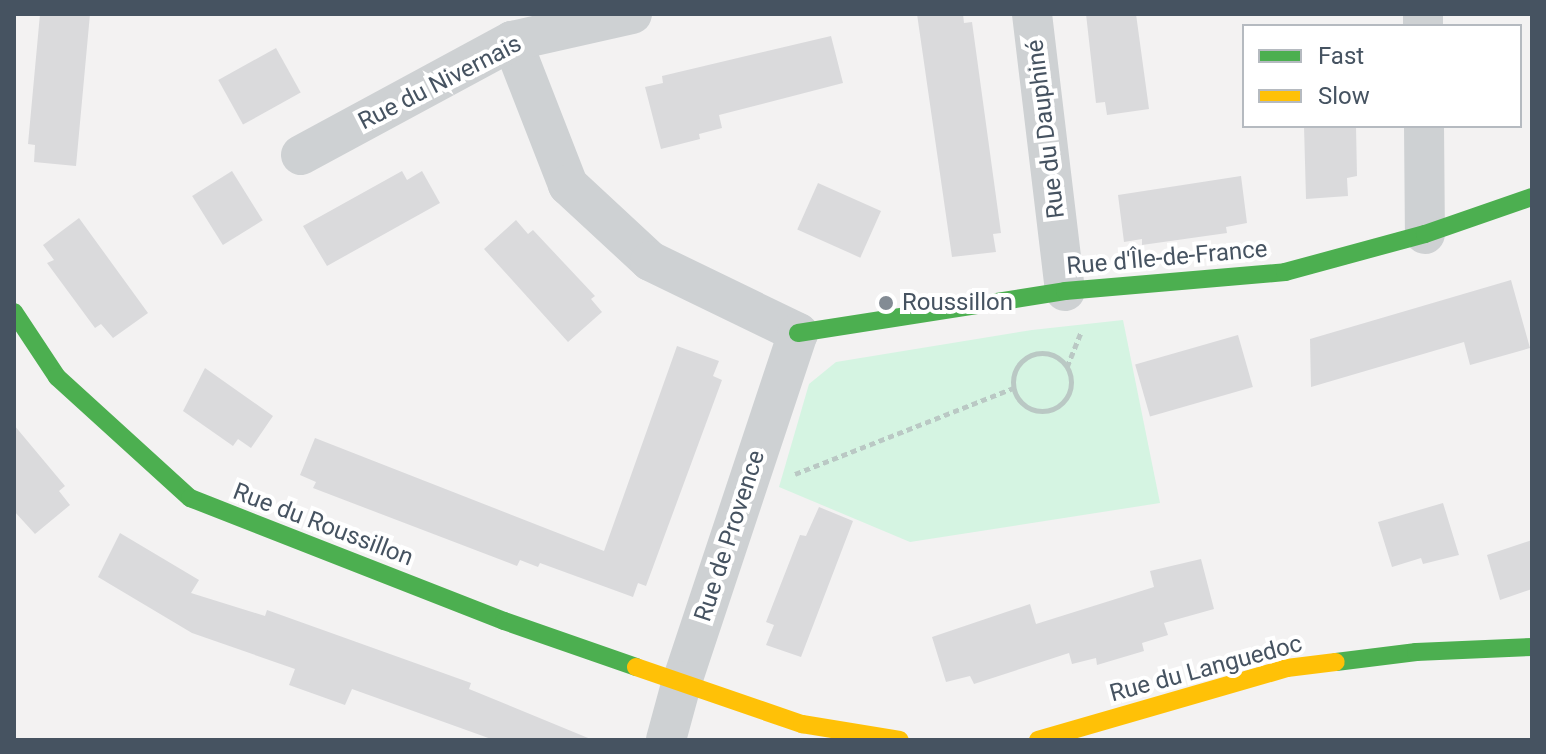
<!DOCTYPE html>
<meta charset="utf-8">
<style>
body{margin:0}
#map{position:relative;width:1546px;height:754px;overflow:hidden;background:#f3f2f2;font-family:Roboto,sans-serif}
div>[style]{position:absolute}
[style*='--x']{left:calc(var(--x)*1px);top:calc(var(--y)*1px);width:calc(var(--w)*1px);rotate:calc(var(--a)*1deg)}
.green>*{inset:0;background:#d5f4e2}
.building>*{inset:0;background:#dadadc;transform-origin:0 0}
.path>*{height:5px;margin-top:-2.5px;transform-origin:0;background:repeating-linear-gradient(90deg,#bac8c4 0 6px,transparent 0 10px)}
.path>.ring{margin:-2.5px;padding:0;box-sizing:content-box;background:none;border:5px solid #bac8c4;border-radius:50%}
.street>*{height:40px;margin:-20px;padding:0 20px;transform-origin:20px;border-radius:20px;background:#ced1d3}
.fast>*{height:18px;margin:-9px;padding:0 9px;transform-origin:9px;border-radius:9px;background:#4caf50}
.slow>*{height:18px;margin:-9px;padding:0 9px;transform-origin:9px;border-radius:9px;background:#ffc107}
.dots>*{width:22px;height:22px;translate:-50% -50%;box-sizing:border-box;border:4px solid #fff;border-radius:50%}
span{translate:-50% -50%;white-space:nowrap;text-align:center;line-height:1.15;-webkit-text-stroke:8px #fff;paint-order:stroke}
.street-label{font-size:24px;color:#465361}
.poi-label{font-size:24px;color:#465361}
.left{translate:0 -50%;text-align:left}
.frame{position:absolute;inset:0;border:16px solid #465361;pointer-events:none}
.legend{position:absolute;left:1242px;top:24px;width:280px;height:104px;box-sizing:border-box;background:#fff;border:2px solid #b5bac0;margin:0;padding:10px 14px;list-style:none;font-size:24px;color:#465361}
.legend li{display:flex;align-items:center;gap:16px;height:40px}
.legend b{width:40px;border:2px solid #b5bac0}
</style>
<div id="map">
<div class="green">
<div style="clip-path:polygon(1123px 320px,1160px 503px,910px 542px,779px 487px,809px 384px,836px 362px,1032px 330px)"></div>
</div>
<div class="building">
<div style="clip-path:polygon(40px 14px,90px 14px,76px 166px,34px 162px,35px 145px,28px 144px)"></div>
<div style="clip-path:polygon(917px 14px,963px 14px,964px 23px,972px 22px,1001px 233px,993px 234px,996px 252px,952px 257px)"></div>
<div style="clip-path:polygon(1086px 14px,1136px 14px,1149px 109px,1107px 115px,1105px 102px,1096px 103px)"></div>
<div style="clip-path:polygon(831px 36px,843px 83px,719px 115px,722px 128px,699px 134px,700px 139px,661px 149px,645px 87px,663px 83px,662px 76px)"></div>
<div style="left:276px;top:48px;width:51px;height:66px;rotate:61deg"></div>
<div style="clip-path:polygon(1304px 126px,1356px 126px,1357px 176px,1347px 178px,1348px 196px,1306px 199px)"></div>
<div style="left:232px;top:171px;width:58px;height:47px;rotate:58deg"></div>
<div style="clip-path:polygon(402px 171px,407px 180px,422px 171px,440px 203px,327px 266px,303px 226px)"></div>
<div style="clip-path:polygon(1241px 176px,1247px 223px,1226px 227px,1227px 233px,1142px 245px,1142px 239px,1124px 242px,1118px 195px)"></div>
<div style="left:818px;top:183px;width:69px;height:51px;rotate:24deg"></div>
<div style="clip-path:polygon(79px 218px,148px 313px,113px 338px,101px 324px,95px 328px,47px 263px,54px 260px,43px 245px)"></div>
<div style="clip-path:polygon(516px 220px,528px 234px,533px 230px,595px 296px,591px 299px,602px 312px,568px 342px,484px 249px)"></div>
<div style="clip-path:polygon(1511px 280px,1530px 348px,1470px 365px,1464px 342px,1311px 387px,1310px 339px)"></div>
<div style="left:1238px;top:335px;width:54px;height:107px;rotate:74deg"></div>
<div style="clip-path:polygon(677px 346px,719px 361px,713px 376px,722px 380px,646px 586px,638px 583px,633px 597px,540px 563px,538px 567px,520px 560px,517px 566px,313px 488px,316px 482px,300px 475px,315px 438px,604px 551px)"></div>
<div style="clip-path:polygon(205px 368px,273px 416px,251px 448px,238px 439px,233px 446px,183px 411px)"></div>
<div style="clip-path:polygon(14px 425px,65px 486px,59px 491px,70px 505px,35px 534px,14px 511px)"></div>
<div style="clip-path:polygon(1443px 503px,1459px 555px,1423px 564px,1421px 558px,1392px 567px,1378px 522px)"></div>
<div style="clip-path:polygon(819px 507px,853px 521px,801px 657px,766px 645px,774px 625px,766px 622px,800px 535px,806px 536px)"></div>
<div style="clip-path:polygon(120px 533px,199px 580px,191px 593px,265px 616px,267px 610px,471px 683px,469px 689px,593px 740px,494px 740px,352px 689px,345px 705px,289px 685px,295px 669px,192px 633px,98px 577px)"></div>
<div style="clip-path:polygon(1532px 540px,1532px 589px,1500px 600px,1487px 555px)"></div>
<div style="clip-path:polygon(1201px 559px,1214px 609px,1164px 623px,1168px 635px,1142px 643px,1144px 651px,1097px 665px,1096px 658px,1072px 664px,1069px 653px,974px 684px,970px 676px,946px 682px,932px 637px,1030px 604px,1036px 624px,1154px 587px,1150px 571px)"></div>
</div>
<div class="path">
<div class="ring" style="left:1013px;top:353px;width:53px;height:53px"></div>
<div style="--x:1067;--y:367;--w:38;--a:-68"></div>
<div style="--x:795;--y:474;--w:234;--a:-21.5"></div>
</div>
<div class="street">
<div style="--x:1032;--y:14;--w:279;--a:83.2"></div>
<div style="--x:1423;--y:14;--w:12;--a:90"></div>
<div style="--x:512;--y:41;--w:155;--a:68.7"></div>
<div style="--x:568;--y:185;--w:112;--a:42.8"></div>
<div style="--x:650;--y:261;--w:165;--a:25.9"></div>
<div style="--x:798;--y:333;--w:367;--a:108.4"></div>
<div style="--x:682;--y:681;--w:61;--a:105.2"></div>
<div style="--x:1424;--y:126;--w:108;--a:89.5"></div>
<div style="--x:301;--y:155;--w:240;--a:-28.4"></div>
<div style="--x:512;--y:41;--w:123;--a:-12.7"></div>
</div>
<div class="fast">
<div style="--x:14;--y:312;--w:78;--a:56.5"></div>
<div style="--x:57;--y:377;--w:180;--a:42.3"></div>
<div style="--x:190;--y:498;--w:337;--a:21.4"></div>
<div style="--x:504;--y:621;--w:140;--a:19.2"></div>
<div style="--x:798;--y:333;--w:270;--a:-8.9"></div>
<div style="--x:1065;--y:291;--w:221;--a:-4.9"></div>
<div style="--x:1285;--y:272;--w:145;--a:-15.2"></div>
<div style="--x:1425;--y:234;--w:113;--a:-19.1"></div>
<div style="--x:1336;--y:662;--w:81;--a:-7.1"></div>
<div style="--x:1416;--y:652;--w:116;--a:-2.5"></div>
</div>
<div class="slow">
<div style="--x:636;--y:667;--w:176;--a:19"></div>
<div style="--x:802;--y:724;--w:99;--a:9.3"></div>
<div style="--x:1038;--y:740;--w:259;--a:-16.1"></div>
<div style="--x:1287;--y:668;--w:49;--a:-7"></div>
</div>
<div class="dots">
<div style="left:886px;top:303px;background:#838b94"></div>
</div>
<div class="street-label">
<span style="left:440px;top:83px;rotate:-27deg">Rue du Nivernais</span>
<span style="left:1046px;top:129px;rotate:-97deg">Rue du Dauphiné</span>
<span style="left:1167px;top:258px;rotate:-5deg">Rue d'Île-de-France</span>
<span style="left:323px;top:525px;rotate:21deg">Rue du Roussillon</span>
<span style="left:730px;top:536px;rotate:-72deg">Rue de Provence</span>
<span style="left:1206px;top:669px;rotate:-15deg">Rue du Languedoc</span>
</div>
<div class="poi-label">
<span class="left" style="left:902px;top:303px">Roussillon</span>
</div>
<div class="frame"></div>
<ul class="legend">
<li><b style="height:10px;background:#4caf50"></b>Fast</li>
<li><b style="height:10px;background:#ffc107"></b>Slow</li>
</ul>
</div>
